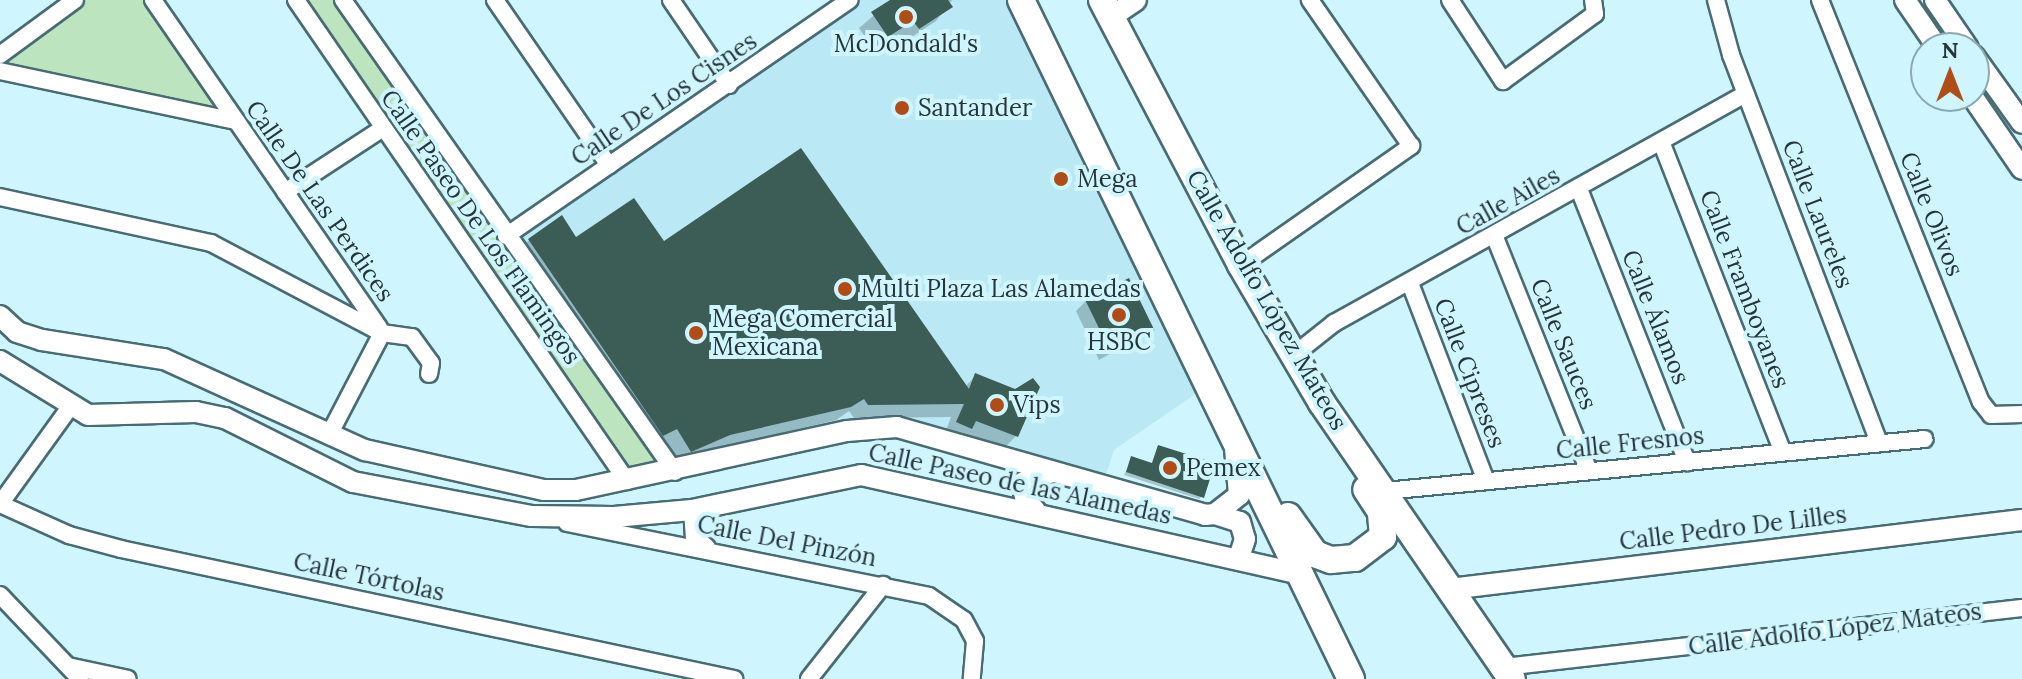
<!DOCTYPE html>
<meta charset="utf-8">
<style>
body{margin:0}
#map{position:relative;width:2022px;height:679px;overflow:hidden;background:#cff6ff;font-family:Lora,serif}
div>[style]{position:absolute}
[style*='--x']{left:calc(var(--x)*1px);top:calc(var(--y)*1px);width:calc(var(--w)*1px);rotate:calc(var(--a)*1deg)}
.built>*{inset:0;background:#bae9f5}
.green>*{inset:0;background:#bce4be}
.shadow>*{inset:0;background:#0003}
.building>*{inset:0;background:#3b5d56;transform-origin:0 0}
.roads{filter:drop-shadow(2px 0 #496b73) drop-shadow(-2px 0 #496b73) drop-shadow(0 2px #496b73) drop-shadow(0 -2px #496b73)}
.minor>*{height:16px;margin:-8px;padding:0 8px;transform-origin:8px;border-radius:8px;background:#fff}
.tertiary>*{height:20px;margin:-10px;padding:0 10px;transform-origin:10px;border-radius:10px;background:#fff}
.primary>*{height:26px;margin:-13px;padding:0 13px;transform-origin:13px;border-radius:13px;background:#fff}
.dots>*{width:22px;height:22px;translate:-50% -50%;box-sizing:border-box;border:4px solid #cff6ff;border-radius:50%}
span{translate:-50% -50%;white-space:nowrap;text-align:center;line-height:1.15;-webkit-text-stroke:8px #cff6ff;paint-order:stroke}
.poi-label{font-size:24px;color:#263539}
.left{translate:0 -50%;text-align:left}
.street-label{font-size:24px;color:#263539}
.north{position:absolute;left:1910px;top:32px;width:80px;height:80px;box-sizing:border-box;background:#cff6ff;border:2px solid #8ba9b0;border-radius:50%;rotate:0deg;font-size:22px;font-weight:700;line-height:32px;text-align:center;color:#263539}
.north::after{content:'';display:block;margin:auto;width:28px;height:36px;background:#b04c15;clip-path:polygon(50% 0,100% 100%,50% 72%,0 100%)}
</style>
<div id="map">
<div class="built">
<div style="clip-path:polygon(850px 0,1021px 0,1207px 386px,1114px 450px,1102px 487px,897px 427px,675px 472px,506px 236px)"></div>
</div>
<div class="green">
<div style="clip-path:polygon(75px 0,153px 0,236px 121px,0 71px,0 55px)"></div>
<div style="clip-path:polygon(297px 0,343px 0,674px 472px,627px 481px)"></div>
</div>
<div class="shadow">
<div style="clip-path:polygon(892px 0,952px 0,936px 21px,904px 42px,899px 34px,874px 50px,859px 28px)"></div>
<div style="clip-path:polygon(529px 240px,663px 244px,965px 387px,976px 375px,1016px 436px,1002px 450px,964px 435px,957px 442px,944px 436px,951px 417px,854px 418px,849px 411px,836px 420px,714px 449px,677px 464px,516px 254px)"></div>
<div style="clip-path:polygon(1086px 301px,1151px 330px,1099px 360px,1076px 311px)"></div>
<div style="clip-path:polygon(1158px 447px,1202px 496px,1199px 499px,1124px 475px,1132px 458px,1151px 465px)"></div>
</div>
<div class="building">
<div style="clip-path:polygon(890px 0,948px 0,953px 7px,919px 29px,913px 21px,888px 37px,871px 12px)"></div>
<div style="clip-path:polygon(801px 148px,969px 389px,975px 373px,1015px 389px,1033px 378px,1040px 387px,1018px 437px,976px 421px,972px 429px,956px 422px,964px 404px,868px 405px,864px 399px,851px 407px,730px 435px,691px 452px,677px 429px,663px 436px,528px 239px,562px 215px,576px 237px,634px 198px,664px 241px)"></div>
<div style="left:1129px;top:278px;width:58px;height:49px;rotate:64deg"></div>
<div style="clip-path:polygon(1158px 445px,1215px 463px,1204px 498px,1126px 472px,1131px 456px,1152px 463px)"></div>
</div>
<div class="roads">
<div class="minor">
<div style="--x:153;--y:0;--w:398;--a:55.4"></div>
<div style="--x:296;--y:0;--w:584;--a:55.47"></div>
<div style="--x:343;--y:0;--w:577;--a:54.88"></div>
<div style="--x:495;--y:0;--w:201;--a:55.4"></div>
<div style="--x:671;--y:0;--w:103;--a:55.7"></div>
<div style="--x:1450;--y:0;--w:97;--a:56.8"></div>
<div style="--x:1503;--y:81;--w:114;--a:-36.1"></div>
<div style="--x:1595;--y:14;--w:14;--a:-98"></div>
<div style="--x:1716;--y:0;--w:57;--a:74.7"></div>
<div style="--x:1731;--y:55;--w:414;--a:69.1"></div>
<div style="--x:1820;--y:0;--w:433;--a:68.2"></div>
<div style="--x:1981;--y:402;--w:16;--a:52"></div>
<div style="--x:1991;--y:415;--w:31;--a:-2"></div>
<div style="--x:0;--y:55;--w:93;--a:-36.3"></div>
<div style="--x:0;--y:71;--w:241;--a:12"></div>
<div style="--x:1662;--y:144;--w:331;--a:68.6"></div>
<div style="--x:1579;--y:189;--w:294;--a:68.4"></div>
<div style="--x:285;--y:192;--w:117;--a:-33.1"></div>
<div style="--x:0;--y:197;--w:216;--a:12.3"></div>
<div style="--x:211;--y:243;--w:193;--a:27.8"></div>
<div style="--x:382;--y:333;--w:30;--a:8"></div>
<div style="--x:412;--y:337;--w:32;--a:54"></div>
<div style="--x:431;--y:363;--w:11;--a:100"></div>
<div style="--x:1494;--y:235;--w:254;--a:68.1"></div>
<div style="--x:506;--y:236;--w:417;--a:-34.5"></div>
<div style="--x:1241;--y:265;--w:208;--a:-35"></div>
<div style="--x:1411;--y:146;--w:178;--a:-124.7"></div>
<div style="--x:1410;--y:283;--w:212;--a:69"></div>
<div style="--x:1295;--y:354;--w:50;--a:-38.5"></div>
<div style="--x:1334;--y:323;--w:471;--a:-29.1"></div>
<div style="--x:70;--y:407;--w:120;--a:125.8"></div>
<div style="--x:0;--y:504;--w:76;--a:24.2"></div>
<div style="--x:69;--y:535;--w:54;--a:15.1"></div>
<div style="--x:121;--y:549;--w:627;--a:11.97"></div>
<div style="--x:329;--y:435;--w:115;--a:-62.5"></div>
<div style="--x:1385;--y:491;--w:542;--a:-5.5"></div>
<div style="--x:692;--y:510;--w:27;--a:86"></div>
<div style="--x:694;--y:537;--w:16;--a:38"></div>
<div style="--x:567;--y:523;--w:369;--a:11.4"></div>
<div style="--x:929;--y:596;--w:42;--a:34.4"></div>
<div style="--x:964;--y:620;--w:24;--a:62"></div>
<div style="--x:975;--y:641;--w:38;--a:95"></div>
<div style="--x:0;--y:595;--w:116;--a:46.4"></div>
<div style="--x:68;--y:666;--w:61;--a:12.2"></div>
<div style="--x:1504;--y:667;--w:521;--a:-6.5"></div>
<div style="--x:809;--y:679;--w:120;--a:-51.8"></div>
</div>
<div class="tertiary">
<div style="--x:1905;--y:0;--w:58;--a:55.5"></div>
<div style="--x:1935;--y:0;--w:58;--a:55.5"></div>
<div style="--x:1111;--y:17;--w:30;--a:-34"></div>
<div style="--x:1974;--y:56;--w:82;--a:54.4"></div>
<div style="--x:1972;--y:96;--w:88;--a:55.6"></div>
<div style="--x:0;--y:316;--w:23;--a:43"></div>
<div style="--x:17;--y:332;--w:26;--a:18"></div>
<div style="--x:42;--y:340;--w:123;--a:8.9"></div>
<div style="--x:164;--y:359;--w:221;--a:24.4"></div>
<div style="--x:365;--y:450;--w:183;--a:12.6"></div>
<div style="--x:544;--y:490;--w:32;--a:0"></div>
<div style="--x:576;--y:490;--w:277;--a:-12.3"></div>
<div style="--x:847;--y:431;--w:50;--a:-4.6"></div>
<div style="--x:897;--y:427;--w:320;--a:15.9"></div>
<div style="--x:1205;--y:515;--w:10;--a:-6"></div>
<div style="--x:1215;--y:514;--w:31;--a:-38"></div>
<div style="--x:1239;--y:495;--w:47;--a:-94.9"></div>
<div style="--x:0;--y:361;--w:103;--a:31.5"></div>
<div style="--x:88;--y:415;--w:108;--a:-1.6"></div>
<div style="--x:196;--y:412;--w:30;--a:12"></div>
<div style="--x:225;--y:418;--w:143;--a:26.6"></div>
<div style="--x:353;--y:482;--w:182;--a:10.8"></div>
<div style="--x:532;--y:516;--w:82;--a:0.7"></div>
<div style="--x:614;--y:517;--w:78;--a:-5.1"></div>
<div style="--x:692;--y:510;--w:173;--a:-11.7"></div>
<div style="--x:861;--y:475;--w:447;--a:12.7"></div>
<div style="--x:1035;--y:510;--w:13;--a:-135"></div>
<div style="--x:1026;--y:501;--w:18;--a:-103"></div>
<div style="--x:1022;--y:483;--w:33;--a:-20"></div>
<div style="--x:1215;--y:514;--w:26;--a:18"></div>
<div style="--x:1240;--y:522;--w:18;--a:74"></div>
<div style="--x:1245;--y:539;--w:19;--a:108"></div>
<div style="--x:1450;--y:589;--w:576;--a:-6.88"></div>
</div>
<div class="primary">
<div style="--x:1021;--y:0;--w:755;--a:64.08"></div>
<div style="--x:1102;--y:0;--w:299;--a:62.3"></div>
<div style="--x:1241;--y:265;--w:160;--a:59.6"></div>
<div style="--x:1322;--y:403;--w:335;--a:55.5"></div>
<div style="--x:1288;--y:516;--w:47;--a:54.6"></div>
<div style="--x:1315;--y:554;--w:17;--a:21"></div>
<div style="--x:1331;--y:560;--w:24;--a:-5"></div>
<div style="--x:1355;--y:558;--w:35;--a:-37"></div>
<div style="--x:1383;--y:537;--w:25;--a:-95"></div>
<div style="--x:1381;--y:512;--w:27;--a:-123"></div>
</div>
</div>
<div class="dots">
<div style="left:906px;top:17px;background:#b04c15"></div>
<div style="left:902px;top:108px;background:#b04c15"></div>
<div style="left:1061px;top:179px;background:#b04c15"></div>
<div style="left:845px;top:289px;background:#b04c15"></div>
<div style="left:1119px;top:315px;background:#b04c15"></div>
<div style="left:696px;top:333px;background:#b04c15"></div>
<div style="left:997px;top:405px;background:#b04c15"></div>
<div style="left:1170px;top:468px;background:#b04c15"></div>
</div>
<div class="poi-label">
<span style="left:906px;top:44px">McDondald's</span>
<span class="left" style="left:918px;top:108px">Santander</span>
<span class="left" style="left:1077px;top:179px">Mega</span>
<span class="left" style="left:861px;top:289px">Multi Plaza Las Alamedas</span>
<span class="left" style="left:712px;top:333px">Mega Comercial<br>Mexicana</span>
<span style="left:1119px;top:342px">HSBC</span>
<span class="left" style="left:1013px;top:405px">Vips</span>
<span class="left" style="left:1186px;top:468px">Pemex</span>
</div>
<div class="street-label">
<span style="left:664px;top:99px;rotate:-34deg">Calle De Los Cisnes</span>
<span style="left:320px;top:201px;rotate:55deg">Calle De Las Perdices</span>
<span style="left:1508px;top:201px;rotate:-29deg">Calle Ailes</span>
<span style="left:1818px;top:214px;rotate:69deg">Calle Laureles</span>
<span style="left:1932px;top:214px;rotate:68deg">Calle Olivos</span>
<span style="left:481px;top:227px;rotate:55deg">Calle Paseo De Los Flamingos</span>
<span style="left:1745px;top:289px;rotate:69deg">Calle Framboyanes</span>
<span style="left:1267px;top:300px;rotate:60deg">Calle Adolfo López Mateos</span>
<span style="left:1656px;top:317px;rotate:68deg">Calle Álamos</span>
<span style="left:1564px;top:344px;rotate:68deg">Calle Sauces</span>
<span style="left:1470px;top:373px;rotate:69deg">Calle Cipreses</span>
<span style="left:1630px;top:443px;rotate:-6deg">Calle Fresnos</span>
<span style="left:1020px;top:484px;rotate:12deg">Calle Paseo de las Alamedas</span>
<span style="left:1733px;top:528px;rotate:-7deg">Calle Pedro De Lilles</span>
<span style="left:787px;top:541px;rotate:11deg">Calle Del Pinzón</span>
<span style="left:369px;top:577px;rotate:12deg">Calle Tórtolas</span>
<span style="left:1835px;top:629px;rotate:-7deg">Calle Adolfo López Mateos</span>
</div>
<div class="north">N</div>
</div>
